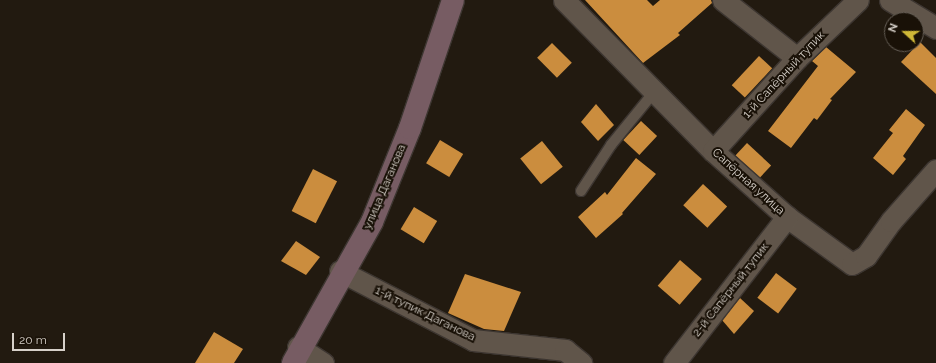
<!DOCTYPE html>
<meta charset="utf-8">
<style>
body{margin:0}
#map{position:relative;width:936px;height:363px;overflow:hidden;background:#221a10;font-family:Raleway,sans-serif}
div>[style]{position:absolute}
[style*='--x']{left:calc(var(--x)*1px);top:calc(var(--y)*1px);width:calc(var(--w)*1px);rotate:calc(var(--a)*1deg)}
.building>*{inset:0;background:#cb8d3e;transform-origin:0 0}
.roads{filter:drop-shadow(1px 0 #3d3631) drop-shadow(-1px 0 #3d3631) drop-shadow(0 1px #3d3631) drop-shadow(0 -1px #3d3631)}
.lane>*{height:10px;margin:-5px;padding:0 5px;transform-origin:5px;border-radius:5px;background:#60554a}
.street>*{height:21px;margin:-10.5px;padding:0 10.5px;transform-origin:10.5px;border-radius:10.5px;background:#60554a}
.secondary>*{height:22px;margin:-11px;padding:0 11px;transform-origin:11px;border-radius:11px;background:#775c63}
span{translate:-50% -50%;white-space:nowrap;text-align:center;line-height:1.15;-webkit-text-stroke:4px #191107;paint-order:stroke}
.street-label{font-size:12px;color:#d7d1ca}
.north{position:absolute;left:884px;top:12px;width:40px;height:40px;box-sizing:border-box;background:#191107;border:1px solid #655e55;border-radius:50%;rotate:291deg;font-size:11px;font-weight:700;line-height:16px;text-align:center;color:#d7d1ca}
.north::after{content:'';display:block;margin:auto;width:14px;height:18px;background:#cfb837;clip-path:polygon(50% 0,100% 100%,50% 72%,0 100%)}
.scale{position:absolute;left:12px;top:333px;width:53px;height:18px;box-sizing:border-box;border:2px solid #d7d1ca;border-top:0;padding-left:5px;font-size:12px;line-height:14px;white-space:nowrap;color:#d7d1ca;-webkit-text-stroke:3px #191107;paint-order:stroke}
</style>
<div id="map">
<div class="building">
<div style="clip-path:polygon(585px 0,647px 0,653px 6px,660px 0,711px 0,712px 3px,678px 33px,680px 35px,643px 63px)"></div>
<div style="clip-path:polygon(920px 42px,936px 58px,936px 94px,901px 62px)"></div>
<div style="left:552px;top:43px;width:28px;height:21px;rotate:45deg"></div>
<div style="clip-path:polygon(826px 47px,856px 72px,830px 99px,832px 100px,817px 120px,814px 118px,791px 148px,768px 131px,818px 66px,812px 61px)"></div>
<div style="left:759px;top:56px;width:18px;height:40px;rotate:43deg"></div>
<div style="clip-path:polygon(596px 104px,614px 125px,598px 141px,581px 122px)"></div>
<div style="clip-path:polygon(906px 109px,925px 125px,903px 156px,906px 159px,893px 175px,873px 158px,893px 133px,889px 130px)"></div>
<div style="left:641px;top:121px;width:22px;height:26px;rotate:43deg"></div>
<div style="left:440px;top:140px;width:27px;height:27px;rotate:31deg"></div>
<div style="left:542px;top:141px;width:33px;height:28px;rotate:51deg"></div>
<div style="left:747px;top:143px;width:33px;height:17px;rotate:43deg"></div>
<div style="clip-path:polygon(636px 158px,656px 174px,622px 213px,623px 214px,596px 238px,578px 217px,605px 192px,607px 195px)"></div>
<div style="left:313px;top:169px;width:27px;height:47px;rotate:27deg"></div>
<div style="left:703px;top:184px;width:33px;height:29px;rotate:43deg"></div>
<div style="left:414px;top:207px;width:27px;height:26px;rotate:31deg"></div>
<div style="clip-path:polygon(296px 241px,320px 257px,306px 275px,281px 261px)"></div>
<div style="left:680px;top:260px;width:29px;height:34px;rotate:41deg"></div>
<div style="left:776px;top:273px;width:26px;height:31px;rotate:37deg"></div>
<div style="clip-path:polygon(465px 274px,521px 292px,504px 331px,484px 329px,448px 313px)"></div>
<div style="clip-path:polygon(740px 298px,754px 311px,734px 334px,722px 320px)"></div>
<div style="clip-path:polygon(214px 332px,243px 349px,234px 363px,195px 363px)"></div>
</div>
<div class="roads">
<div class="lane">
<div style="--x:581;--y:191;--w:55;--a:-56.9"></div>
<div style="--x:611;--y:145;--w:68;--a:-50.9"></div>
</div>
<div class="street">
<div style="--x:564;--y:0;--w:212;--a:45.4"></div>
<div style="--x:713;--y:151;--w:99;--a:41.7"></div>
<div style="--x:787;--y:217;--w:80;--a:35.9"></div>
<div style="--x:852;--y:264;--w:16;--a:-30"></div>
<div style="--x:866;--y:256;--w:43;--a:-54.5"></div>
<div style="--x:891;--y:221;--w:68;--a:-48.6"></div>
<div style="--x:723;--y:0;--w:94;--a:38.1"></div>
<div style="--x:890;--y:0;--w:54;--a:31.3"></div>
<div style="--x:713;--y:151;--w:125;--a:-47.9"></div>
<div style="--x:797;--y:58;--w:84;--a:-43.6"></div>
<div style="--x:340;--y:271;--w:150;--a:27.4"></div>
<div style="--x:473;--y:340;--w:93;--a:6.2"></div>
<div style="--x:565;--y:350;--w:21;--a:39"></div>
<div style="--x:298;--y:347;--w:30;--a:33"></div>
<div style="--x:674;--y:363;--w:185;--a:-52.3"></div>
</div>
<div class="secondary">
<div style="--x:293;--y:363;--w:162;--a:-60.7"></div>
<div style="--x:372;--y:222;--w:101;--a:-68"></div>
<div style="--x:410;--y:128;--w:135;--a:-71.4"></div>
</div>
</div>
<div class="street-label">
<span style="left:784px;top:75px;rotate:-47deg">1-й Сапёрный тупик</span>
<span style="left:748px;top:182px;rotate:42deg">Сапёрная улица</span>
<span style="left:385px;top:187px;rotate:-67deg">улица Даганова</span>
<span style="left:731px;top:290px;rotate:-52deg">2-й Сапёрный тупик</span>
<span style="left:425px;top:314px;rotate:26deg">1-й тупик Даганова</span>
</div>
<div class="north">N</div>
<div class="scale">20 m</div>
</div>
